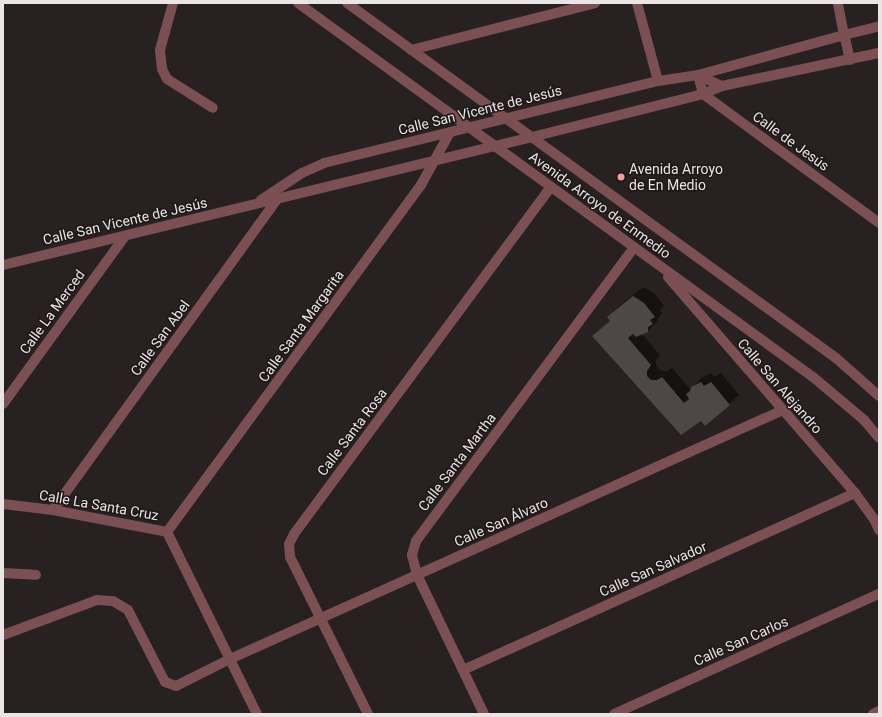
<!DOCTYPE html>
<meta charset="utf-8">
<style>
body{margin:0}
#map{position:relative;width:882px;height:717px;overflow:hidden;background:#272121;font-family:Roboto,sans-serif}
div>[style]{position:absolute}
[style*='--x']{left:calc(var(--x)*1px);top:calc(var(--y)*1px);width:calc(var(--w)*1px);rotate:calc(var(--a)*1deg)}
.shadow>*{inset:0;background:#0007}
.building>*{inset:0;background:#4e4747}
.minor>*{height:10px;margin:-5px;padding:0 5px;transform-origin:5px;border-radius:5px;background:#7b5052}
.dots>*{width:11px;height:11px;translate:-50% -50%;box-sizing:border-box;border:2px solid #1e1718;border-radius:50%}
span{translate:-50% -50%;white-space:nowrap;text-align:center;line-height:1.15;-webkit-text-stroke:3px #1e1718;paint-order:stroke}
.street-label{font-size:14px;color:#e9e5e5}
.poi-label{font-size:14px;color:#e9e5e5}
.left{translate:0 -50%;text-align:left}
.frame{position:absolute;inset:0;border:4px solid #e9e5e5;pointer-events:none}
</style>
<div id="map">
<div class="shadow">
<div style="clip-path:polygon(643px 287px,654px 293px,664px 306px,660px 311px,662px 313px,658px 318px,657px 322px,647px 332px,642px 334px,660px 355px,656px 360px,656px 366px,661px 371px,667px 371px,672px 368px,691px 390px,701px 378px,711px 373px,714px 377px,721px 373px,739px 395px,705px 425px,701px 419px,594px 336px,611px 320px,609px 317px,618px 307px)"></div>
</div>
<div class="building">
<div style="clip-path:polygon(633px 296px,644px 303px,655px 317px,650px 320px,653px 324px,648px 327px,648px 332px,636px 337px,633px 334px,628px 338px,651px 365px,647px 371px,647px 376px,651px 380px,657px 380px,662px 377px,684px 403px,689px 399px,686px 394px,690px 391px,691px 387px,701px 382px,704px 386px,711px 382px,730px 405px,705px 426px,701px 421px,681px 435px,592px 336px,610px 321px,607px 317px)"></div>
</div>
<div class="minor">
<div style="--x:173;--y:3;--w:49;--a:105.5"></div>
<div style="--x:160;--y:50;--w:19;--a:84"></div>
<div style="--x:162;--y:69;--w:11;--a:63"></div>
<div style="--x:167;--y:79;--w:54;--a:32.2"></div>
<div style="--x:298;--y:3;--w:636;--a:35.99"></div>
<div style="--x:813;--y:377;--w:67;--a:40.1"></div>
<div style="--x:864;--y:420;--w:23;--a:50"></div>
<div style="--x:347;--y:3;--w:604;--a:35.98"></div>
<div style="--x:836;--y:358;--w:57;--a:41.5"></div>
<div style="--x:637;--y:3;--w:81;--a:74.9"></div>
<div style="--x:411;--y:50;--w:190;--a:-14.3"></div>
<div style="--x:850;--y:60;--w:26;--a:-103"></div>
<div style="--x:844;--y:35;--w:36;--a:-14"></div>
<div style="--x:698;--y:75;--w:20;--a:75"></div>
<div style="--x:703;--y:94;--w:218;--a:36.2"></div>
<div style="--x:698;--y:75;--w:26;--a:25"></div>
<div style="--x:261;--y:200;--w:49;--a:-33.4"></div>
<div style="--x:302;--y:173;--w:24;--a:-24"></div>
<div style="--x:324;--y:163;--w:344;--a:-13.8"></div>
<div style="--x:658;--y:81;--w:40;--a:-8.5"></div>
<div style="--x:698;--y:75;--w:151;--a:-15.3"></div>
<div style="--x:844;--y:35;--w:33;--a:-101"></div>
<div style="--x:3;--y:265;--w:544;--a:-13.6"></div>
<div style="--x:532;--y:137;--w:176;--a:-14.1"></div>
<div style="--x:703;--y:94;--w:21;--a:-23"></div>
<div style="--x:722;--y:86;--w:160;--a:-11.9"></div>
<div style="--x:668;--y:277;--w:286;--a:49.1"></div>
<div style="--x:855;--y:493;--w:34;--a:54"></div>
<div style="--x:875;--y:521;--w:10;--a:66"></div>
<div style="--x:3;--y:404;--w:208;--a:-54"></div>
<div style="--x:3;--y:504;--w:50;--a:6.8"></div>
<div style="--x:53;--y:510;--w:116;--a:10.9"></div>
<div style="--x:53;--y:510;--w:386;--a:-54.2"></div>
<div style="--x:167;--y:532;--w:430;--a:-53.8"></div>
<div style="--x:421;--y:185;--w:60;--a:-61.3"></div>
<div style="--x:167;--y:532;--w:203;--a:63.7"></div>
<div style="--x:3;--y:573;--w:33;--a:3"></div>
<div style="--x:3;--y:635;--w:100;--a:-20.4"></div>
<div style="--x:97;--y:600;--w:16;--a:4"></div>
<div style="--x:113;--y:601;--w:17;--a:31"></div>
<div style="--x:128;--y:610;--w:81;--a:62.8"></div>
<div style="--x:165;--y:682;--w:12;--a:20"></div>
<div style="--x:176;--y:686;--w:60;--a:-26.6"></div>
<div style="--x:230;--y:659;--w:606;--a:-24.24"></div>
<div style="--x:463;--y:670;--w:430;--a:-24.3"></div>
<div style="--x:368;--y:714;--w:175;--a:-116.4"></div>
<div style="--x:290;--y:557;--w:13;--a:-94"></div>
<div style="--x:289;--y:544;--w:11;--a:-63"></div>
<div style="--x:294;--y:534;--w:432;--a:-53.5"></div>
<div style="--x:484;--y:714;--w:154;--a:-115.7"></div>
<div style="--x:417;--y:575;--w:21;--a:-104"></div>
<div style="--x:412;--y:555;--w:15;--a:-74"></div>
<div style="--x:416;--y:541;--w:366;--a:-53.4"></div>
<div style="--x:614;--y:714;--w:291;--a:-24.4"></div>
<div style="--x:873;--y:714;--w:7;--a:-27"></div>
</div>
<div class="dots">
<div style="left:621px;top:177px;background:#f49b9f"></div>
</div>
<div class="street-label">
<span style="left:480px;top:110px;rotate:-14deg">Calle San Vicente de Jesús</span>
<span style="left:791px;top:141px;rotate:36deg">Calle de Jesús</span>
<span style="left:600px;top:205px;rotate:36deg">Avenida Arroyo de Enmedio</span>
<span style="left:125px;top:221px;rotate:-13deg">Calle San Vicente de Jesús</span>
<span style="left:52px;top:312px;rotate:-54deg">Calle La Merced</span>
<span style="left:301px;top:326px;rotate:-54deg">Calle Santa Margarita</span>
<span style="left:160px;top:338px;rotate:-54deg">Calle San Abel</span>
<span style="left:780px;top:386px;rotate:49deg">Calle San Alejandro</span>
<span style="left:352px;top:432px;rotate:-53deg">Calle Santa Rosa</span>
<span style="left:457px;top:462px;rotate:-53deg">Calle Santa Martha</span>
<span style="left:99px;top:505px;rotate:10deg">Calle La Santa Cruz</span>
<span style="left:501px;top:522px;rotate:-24deg">Calle San Álvaro</span>
<span style="left:653px;top:569px;rotate:-24deg">Calle San Salvador</span>
<span style="left:741px;top:641px;rotate:-24deg">Calle San Carlos</span>
</div>
<div class="poi-label">
<span class="left" style="left:629px;top:177px">Avenida Arroyo<br>de En Medio</span>
</div>
<div class="frame"></div>
</div>
